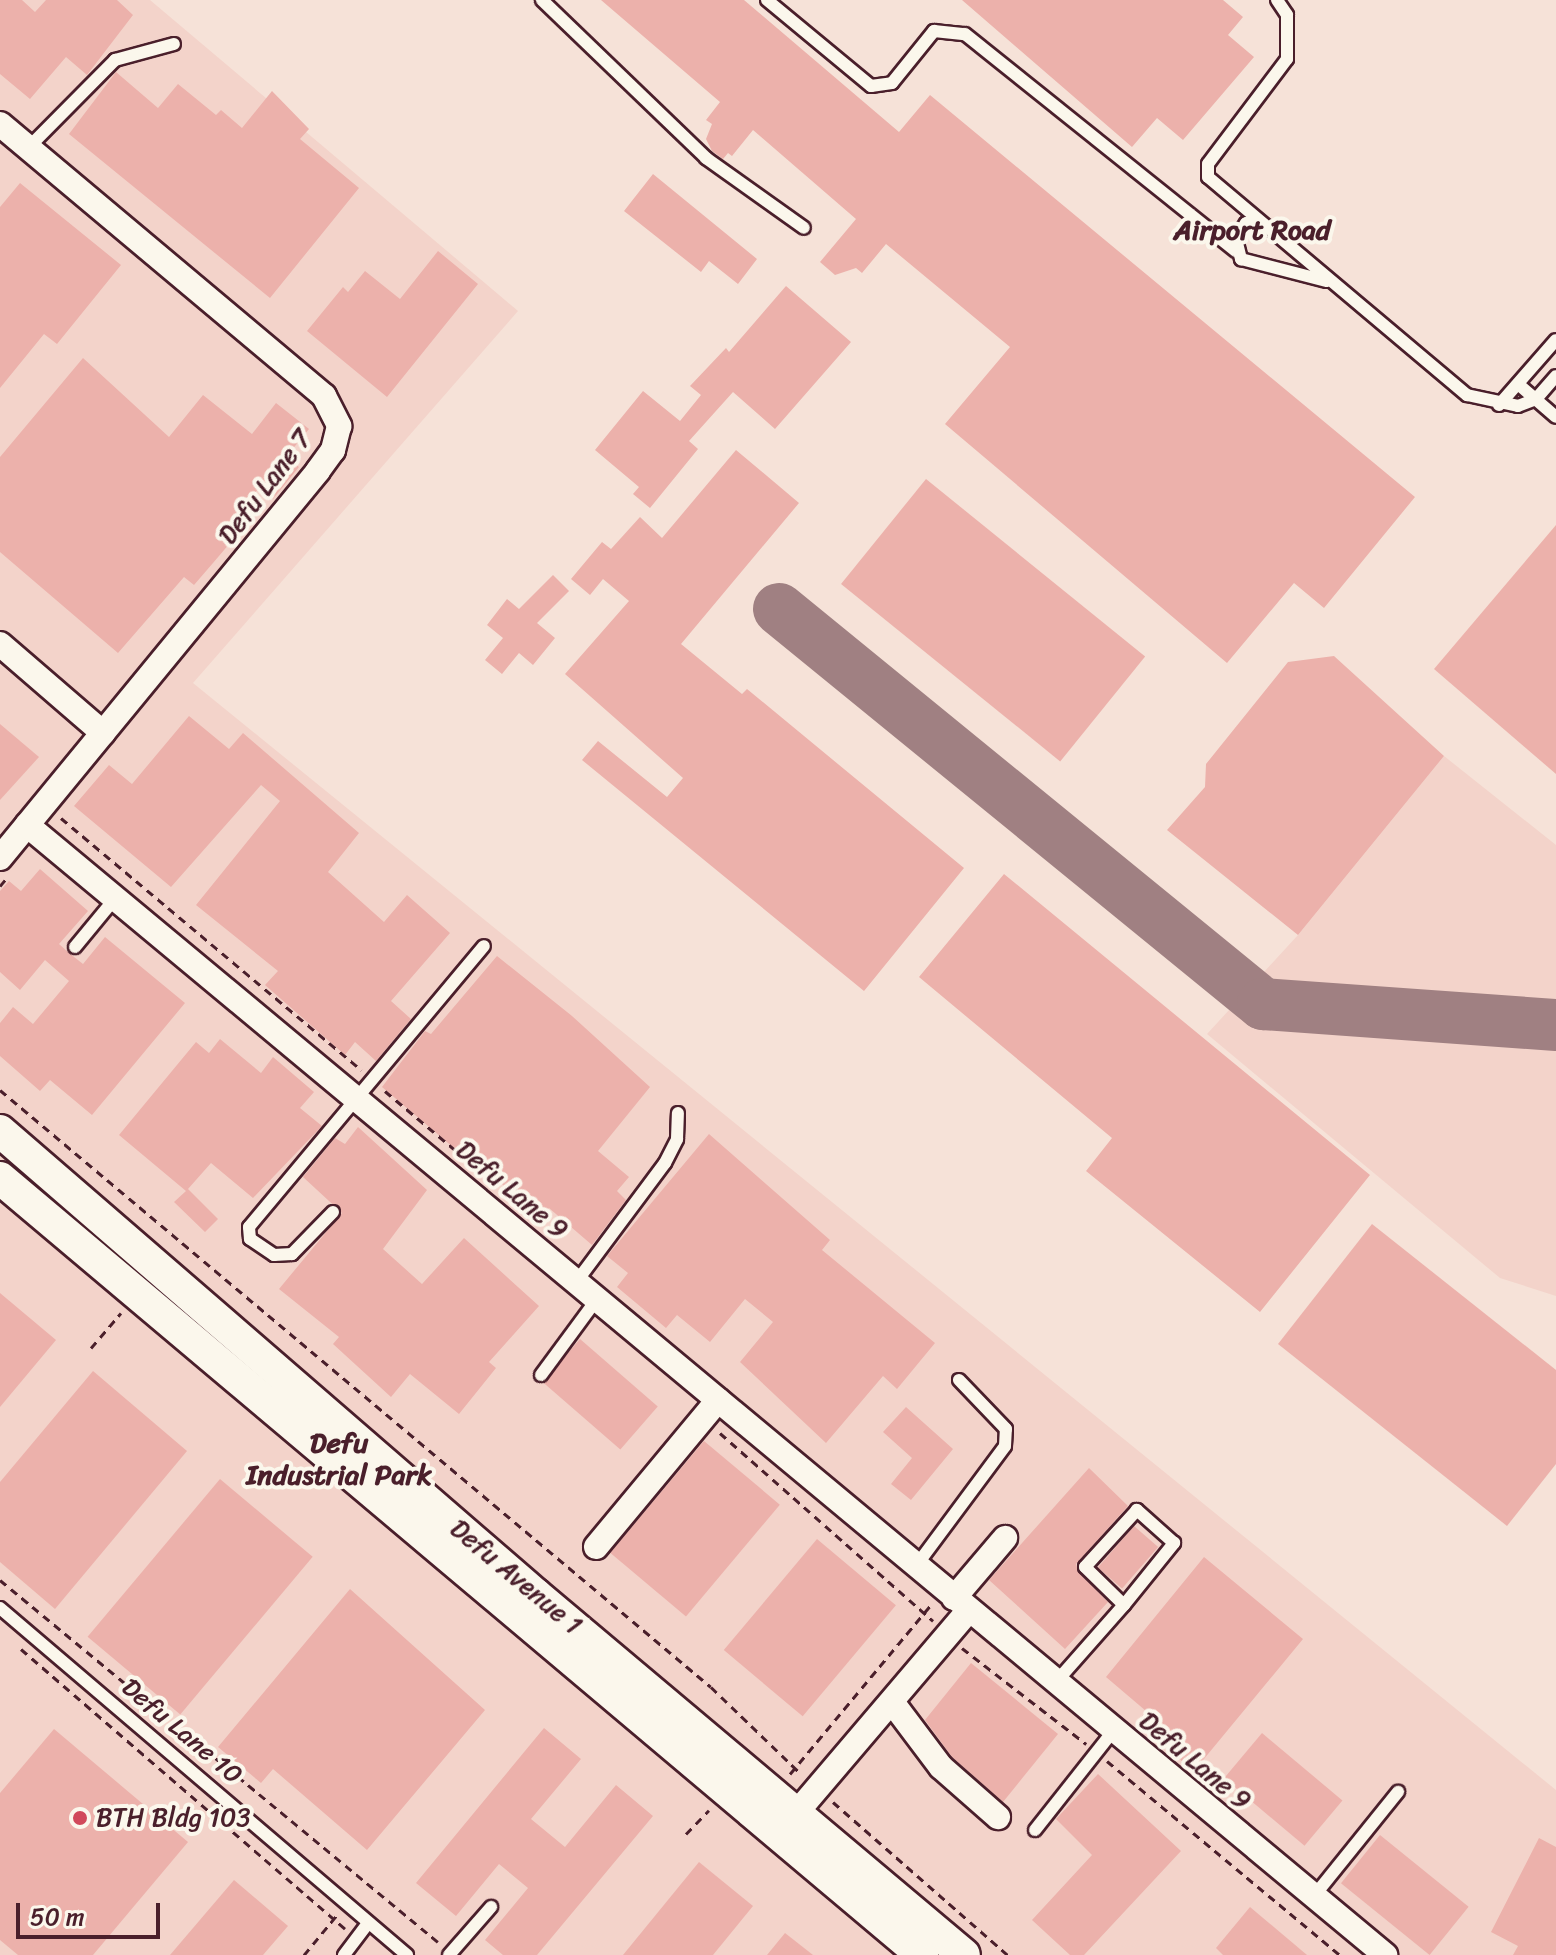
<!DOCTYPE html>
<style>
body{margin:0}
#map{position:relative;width:1556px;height:1955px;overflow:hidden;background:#f6e2d8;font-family:Sriracha,sans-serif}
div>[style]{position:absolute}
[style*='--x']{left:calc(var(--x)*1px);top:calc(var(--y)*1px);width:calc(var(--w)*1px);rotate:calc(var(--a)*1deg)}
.built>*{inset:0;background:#f3d3ca}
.taxiway>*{height:52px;margin:-26px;padding:0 26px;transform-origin:26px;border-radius:26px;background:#a08082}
.building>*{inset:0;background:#ecb1ab;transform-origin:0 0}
.path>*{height:3px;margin-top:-1.5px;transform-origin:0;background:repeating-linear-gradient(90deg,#4a1f2b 0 8px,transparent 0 14px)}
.roads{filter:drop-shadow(2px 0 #4a1f2b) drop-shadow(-2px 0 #4a1f2b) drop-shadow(0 2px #4a1f2b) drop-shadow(0 -2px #4a1f2b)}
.lane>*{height:12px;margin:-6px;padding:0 6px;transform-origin:6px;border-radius:6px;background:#fbf7ec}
.street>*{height:24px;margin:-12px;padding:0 12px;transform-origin:12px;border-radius:12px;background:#fbf7ec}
.secondary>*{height:32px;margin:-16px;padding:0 16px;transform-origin:16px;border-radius:16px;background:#fbf7ec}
.dots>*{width:22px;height:22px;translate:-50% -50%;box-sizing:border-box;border:4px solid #fbf7ec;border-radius:50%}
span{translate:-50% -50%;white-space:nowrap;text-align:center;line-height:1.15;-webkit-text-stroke:8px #fbf7ec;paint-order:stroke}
.street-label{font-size:26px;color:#4a1f2b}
.poi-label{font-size:26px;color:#4a1f2b}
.left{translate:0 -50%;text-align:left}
.neighbourhood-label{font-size:28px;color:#4a1f2b;font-weight:700}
.scale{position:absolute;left:16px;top:1903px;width:144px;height:36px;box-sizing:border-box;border:4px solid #4a1f2b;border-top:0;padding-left:10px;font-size:24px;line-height:28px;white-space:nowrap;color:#4a1f2b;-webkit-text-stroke:6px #fbf7ec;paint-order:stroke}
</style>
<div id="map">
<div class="built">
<div style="clip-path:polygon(0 0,150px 0,518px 311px,193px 683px,1556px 1790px,1556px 1955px,0 1955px)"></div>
<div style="clip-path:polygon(1444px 756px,1556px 845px,1556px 1296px,1500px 1278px,1207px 1034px,1298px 935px)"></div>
</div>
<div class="taxiway">
<div style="--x:779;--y:609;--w:625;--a:39.22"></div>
<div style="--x:1263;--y:1004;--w:294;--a:4.1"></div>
</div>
<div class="building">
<div style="clip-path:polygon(0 0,22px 0,35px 12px,46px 0,117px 0,133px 15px,87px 75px,66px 57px,30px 99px,0 74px)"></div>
<div style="clip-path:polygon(601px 0,744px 0,899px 132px,930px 95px,1415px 497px,1324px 608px,1294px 583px,1227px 663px,945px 424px,1010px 347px,886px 244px,862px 273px,856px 268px,835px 275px,820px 262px,856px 219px,753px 130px,732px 156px,728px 153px,723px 159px,712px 151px,706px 139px,712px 124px,706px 120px,720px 102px)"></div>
<div style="clip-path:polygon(962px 0,1223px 0,1243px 17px,1228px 35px,1254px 57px,1183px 140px,1157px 118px,1132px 147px)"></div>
<div style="clip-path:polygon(116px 72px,158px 108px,178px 84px,216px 115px,221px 110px,242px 128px,272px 91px,309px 129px,300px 139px,359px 188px,270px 298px,69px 134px)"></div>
<div style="clip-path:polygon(653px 174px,757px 259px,738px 284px,709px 261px,701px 272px,624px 211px)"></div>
<div style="clip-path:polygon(20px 183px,121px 265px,57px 344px,44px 334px,0 388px,0 207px)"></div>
<div style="clip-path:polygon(438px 251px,478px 284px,387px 397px,307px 331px,343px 287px,348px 292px,365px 271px,400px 299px)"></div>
<div style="clip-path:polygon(786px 286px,851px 342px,775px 429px,733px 392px,689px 441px,698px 449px,650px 508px,633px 494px,639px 487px,595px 450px,643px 391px,680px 421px,701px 395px,690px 386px,726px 348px,729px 352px)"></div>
<div style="clip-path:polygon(83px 358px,169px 437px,203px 395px,252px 434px,276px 403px,309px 429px,286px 457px,299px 467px,273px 499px,259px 488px,221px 536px,230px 543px,213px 563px,194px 585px,184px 577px,118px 653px,0 552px,0 457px)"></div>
<div style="clip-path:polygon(736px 450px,799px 503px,681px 644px,742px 694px,747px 689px,964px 868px,864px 991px,582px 760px,598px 741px,667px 797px,683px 778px,565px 674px,629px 601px,603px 579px,590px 595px,571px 579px,602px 542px,611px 549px,640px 517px,662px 538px)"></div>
<div style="left:926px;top:479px;width:282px;height:135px;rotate:39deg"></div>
<div style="clip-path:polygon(1556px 525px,1556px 774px,1434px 669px)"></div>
<div style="clip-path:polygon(553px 575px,569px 591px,537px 623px,555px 638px,533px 665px,519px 653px,502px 674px,485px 660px,503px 638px,487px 625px,507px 599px,519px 609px)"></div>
<div style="clip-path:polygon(1334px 656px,1444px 756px,1298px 935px,1167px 830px,1205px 787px,1206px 764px,1288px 662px)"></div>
<div style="clip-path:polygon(189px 716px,229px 749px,243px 733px,359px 833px,328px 872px,384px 922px,407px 895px,450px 933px,391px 1001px,411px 1019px,376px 1061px,355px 1042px,345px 1055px,265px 985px,278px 971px,196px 905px,280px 801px,261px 785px,171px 887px,74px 806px,109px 765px,132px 784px)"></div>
<div style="clip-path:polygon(0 724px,39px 757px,0 800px)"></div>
<div style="clip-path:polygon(40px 869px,88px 911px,59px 944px,69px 953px,83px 964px,105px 937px,185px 1003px,92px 1115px,50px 1080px,40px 1091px,0 1056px,0 1023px,13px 1007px,33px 1024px,69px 981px,45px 960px,20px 990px,0 972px,0 891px,9px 881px,21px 891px)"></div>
<div style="clip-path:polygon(1004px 874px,1370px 1175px,1260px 1312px,1086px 1171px,1112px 1138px,919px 977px)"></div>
<div style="clip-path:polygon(497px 956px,572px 1016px,650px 1087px,598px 1151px,629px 1177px,617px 1191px,626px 1200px,592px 1245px,549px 1208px,539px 1219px,465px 1149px,461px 1154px,382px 1087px,425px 1031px,431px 1034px)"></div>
<div style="clip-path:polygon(220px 1039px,261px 1073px,273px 1057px,314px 1092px,300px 1108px,322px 1126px,253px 1198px,211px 1163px,188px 1189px,218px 1219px,205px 1232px,174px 1202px,186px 1191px,119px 1135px,196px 1042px,209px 1053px)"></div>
<div style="clip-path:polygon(358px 1127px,427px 1190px,383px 1249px,422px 1284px,464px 1238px,539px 1306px,489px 1362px,496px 1368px,459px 1414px,410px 1374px,391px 1397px,333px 1344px,339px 1337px,279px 1289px,342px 1213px,303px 1177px,335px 1138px,345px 1144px)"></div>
<div style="clip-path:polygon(709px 1134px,830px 1240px,822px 1250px,935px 1343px,897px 1389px,883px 1376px,826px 1443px,740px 1362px,773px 1322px,745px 1299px,710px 1342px,677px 1315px,666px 1328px,617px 1287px,628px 1273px,607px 1256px)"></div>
<div style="clip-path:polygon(1372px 1224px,1556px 1370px,1556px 1464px,1507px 1526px,1278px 1344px)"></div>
<div style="clip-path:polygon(0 1293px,56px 1340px,0 1407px)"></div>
<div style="left:580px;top:1339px;width:103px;height:57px;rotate:41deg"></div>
<div style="clip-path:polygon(93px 1371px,187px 1451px,55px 1609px,0 1562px,0 1482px)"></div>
<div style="clip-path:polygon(906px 1407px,953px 1449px,911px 1500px,891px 1484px,912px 1458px,883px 1432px)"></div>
<div style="left:704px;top:1441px;width:99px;height:146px;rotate:40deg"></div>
<div style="clip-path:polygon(1089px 1468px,1128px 1506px,1076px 1564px,1079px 1573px,1108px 1602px,1065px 1649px,989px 1580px)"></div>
<div style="left:220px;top:1479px;width:121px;height:206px;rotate:40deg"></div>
<div style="left:1134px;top:1526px;width:32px;height:55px;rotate:41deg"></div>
<div style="left:817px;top:1539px;width:103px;height:145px;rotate:40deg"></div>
<div style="clip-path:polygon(1204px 1557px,1303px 1639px,1194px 1771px,1136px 1723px,1146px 1711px,1106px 1677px)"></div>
<div style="clip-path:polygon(350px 1589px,485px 1710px,367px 1850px,273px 1769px,261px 1783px,218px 1747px)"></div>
<div style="clip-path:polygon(971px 1663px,1058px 1734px,1003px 1802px,952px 1757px,925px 1720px)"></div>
<div style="clip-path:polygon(544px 1728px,581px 1759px,531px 1819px,565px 1847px,616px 1785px,653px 1816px,537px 1955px,503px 1955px,485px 1940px,528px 1888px,499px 1864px,456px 1916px,416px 1883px)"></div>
<div style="clip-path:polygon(54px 1729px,188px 1842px,93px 1955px,18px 1955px,0 1940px,0 1793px)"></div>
<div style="left:1262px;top:1733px;width:105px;height:59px;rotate:40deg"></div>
<div style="clip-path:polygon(1098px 1774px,1181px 1851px,1084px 1955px,1070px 1955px,1032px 1920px,1092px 1855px,1056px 1819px)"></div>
<div style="left:1380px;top:1835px;width:114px;height:62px;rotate:39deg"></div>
<div style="clip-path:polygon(1539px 1838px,1556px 1847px,1556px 1955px,1513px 1955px,1518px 1946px,1491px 1932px)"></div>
<div style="clip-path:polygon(699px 1862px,753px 1906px,713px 1955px,623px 1955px)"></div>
<div style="clip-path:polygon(234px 1880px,288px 1926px,263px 1955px,170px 1955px)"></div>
<div style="clip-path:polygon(1250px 1907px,1307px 1955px,1223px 1955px,1216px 1948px)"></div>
<div style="clip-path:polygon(785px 1933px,813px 1955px,767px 1955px)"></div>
</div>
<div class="path">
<div style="--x:61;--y:818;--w:392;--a:40"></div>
<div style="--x:0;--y:886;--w:8;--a:-50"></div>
<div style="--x:0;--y:1090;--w:928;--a:40.02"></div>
<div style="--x:711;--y:1687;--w:124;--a:44"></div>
<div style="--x:385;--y:1091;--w:109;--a:40.1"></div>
<div style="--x:91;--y:1348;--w:46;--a:-49.4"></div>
<div style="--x:720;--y:1433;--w:284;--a:41.4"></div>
<div style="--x:0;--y:1580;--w:568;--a:39.57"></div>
<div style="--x:962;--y:1648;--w:157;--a:37.7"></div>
<div style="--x:21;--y:1649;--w:428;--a:40.8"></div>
<div style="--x:1107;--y:1761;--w:303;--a:39.8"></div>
<div style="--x:790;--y:1774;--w:220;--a:-50.2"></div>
<div style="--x:833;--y:1802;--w:232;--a:41.2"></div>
<div style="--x:686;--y:1834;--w:33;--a:-46"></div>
<div style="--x:304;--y:1955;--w:52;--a:-50.5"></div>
</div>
<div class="roads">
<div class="lane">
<div style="--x:542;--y:0;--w:228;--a:43.9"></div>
<div style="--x:706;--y:158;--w:120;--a:35.5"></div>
<div style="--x:767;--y:0;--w:135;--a:39.6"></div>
<div style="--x:871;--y:86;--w:21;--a:-8"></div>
<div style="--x:892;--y:83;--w:67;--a:-51.1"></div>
<div style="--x:934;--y:31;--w:31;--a:6"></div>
<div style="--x:965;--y:34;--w:347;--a:38.7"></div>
<div style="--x:1277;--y:0;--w:18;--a:56"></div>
<div style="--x:1287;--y:15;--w:44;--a:90"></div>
<div style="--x:1287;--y:59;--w:131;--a:127"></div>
<div style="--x:1208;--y:164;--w:13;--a:90"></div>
<div style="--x:1208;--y:177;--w:339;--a:40.1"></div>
<div style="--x:1467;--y:395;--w:52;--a:12.2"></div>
<div style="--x:1518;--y:406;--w:19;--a:-21"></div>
<div style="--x:1536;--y:399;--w:30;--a:-49"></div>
<div style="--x:28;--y:148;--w:124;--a:-45.3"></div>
<div style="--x:115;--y:60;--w:61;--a:-15.2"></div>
<div style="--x:1255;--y:221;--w:9;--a:167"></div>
<div style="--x:1246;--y:223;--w:19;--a:122"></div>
<div style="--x:1236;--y:239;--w:21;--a:76"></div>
<div style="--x:1241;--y:259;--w:88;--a:14.5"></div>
<div style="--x:1518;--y:384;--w:50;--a:41"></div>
<div style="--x:1499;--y:405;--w:86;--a:-48.8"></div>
<div style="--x:75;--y:947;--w:66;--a:-50.5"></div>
<div style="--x:333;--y:1212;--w:59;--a:134.3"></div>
<div style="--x:292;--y:1254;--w:18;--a:177"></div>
<div style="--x:274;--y:1255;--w:29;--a:-146"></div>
<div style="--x:250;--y:1239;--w:12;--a:-95"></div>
<div style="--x:249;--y:1227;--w:366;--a:-50.1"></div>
<div style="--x:577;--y:1281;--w:147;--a:-53.3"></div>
<div style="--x:665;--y:1163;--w:27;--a:-63"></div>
<div style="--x:677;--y:1139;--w:26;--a:-88"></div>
<div style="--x:541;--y:1375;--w:94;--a:-53.6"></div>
<div style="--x:916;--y:1566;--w:149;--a:-53.4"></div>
<div style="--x:1005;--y:1446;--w:17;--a:-87"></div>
<div style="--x:1006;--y:1429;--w:68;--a:-133.8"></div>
<div style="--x:0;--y:1608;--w:535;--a:40.45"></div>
<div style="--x:1056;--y:1682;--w:103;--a:-48.6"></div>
<div style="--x:1124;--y:1605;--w:80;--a:-51.1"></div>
<div style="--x:1174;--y:1543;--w:50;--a:-138.3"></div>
<div style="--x:1137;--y:1510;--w:77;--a:132.4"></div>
<div style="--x:1085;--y:1567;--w:54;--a:44.3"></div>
<div style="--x:1035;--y:1830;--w:127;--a:-51.7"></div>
<div style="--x:1314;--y:1896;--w:134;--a:-51.1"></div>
<div style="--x:344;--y:1955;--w:40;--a:-53"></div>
<div style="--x:449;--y:1955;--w:64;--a:-48.8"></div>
</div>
<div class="street">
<div style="--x:0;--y:124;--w:423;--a:40"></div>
<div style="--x:324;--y:396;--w:34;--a:63"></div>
<div style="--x:339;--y:426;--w:25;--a:104"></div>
<div style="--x:333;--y:450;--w:26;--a:126"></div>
<div style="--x:318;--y:471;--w:501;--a:129.41"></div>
<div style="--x:0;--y:644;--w:136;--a:40.8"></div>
<div style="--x:27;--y:825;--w:1767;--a:39.76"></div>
<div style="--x:596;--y:1547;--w:191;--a:-50.3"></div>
<div style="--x:954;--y:1598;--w:79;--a:-49.6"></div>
<div style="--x:892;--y:1702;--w:81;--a:53"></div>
<div style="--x:941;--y:1767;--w:76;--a:41.3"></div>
<div style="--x:786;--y:1825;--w:282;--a:-49.6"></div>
</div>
<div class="secondary">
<div style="--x:0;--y:1131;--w:709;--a:40.88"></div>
<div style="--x:536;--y:1595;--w:559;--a:40.07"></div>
<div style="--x:0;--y:1178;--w:1206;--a:40.12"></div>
</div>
</div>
<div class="dots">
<div style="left:80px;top:1818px;background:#d1495b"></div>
</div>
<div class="street-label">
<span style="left:265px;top:487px;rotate:-53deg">Defu Lane 7</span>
<span style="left:512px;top:1190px;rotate:40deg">Defu Lane 9</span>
<span style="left:516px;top:1577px;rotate:40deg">Defu Avenue 1</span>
<span style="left:182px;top:1731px;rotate:40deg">Defu Lane 10</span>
<span style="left:1195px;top:1761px;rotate:40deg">Defu Lane 9</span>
</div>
<div class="poi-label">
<span class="left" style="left:96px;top:1818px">BTH Bldg 103</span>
</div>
<div class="neighbourhood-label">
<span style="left:1252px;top:230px">Airport Road</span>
<span style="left:339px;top:1459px">Defu<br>Industrial Park</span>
</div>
<div class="scale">50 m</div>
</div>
